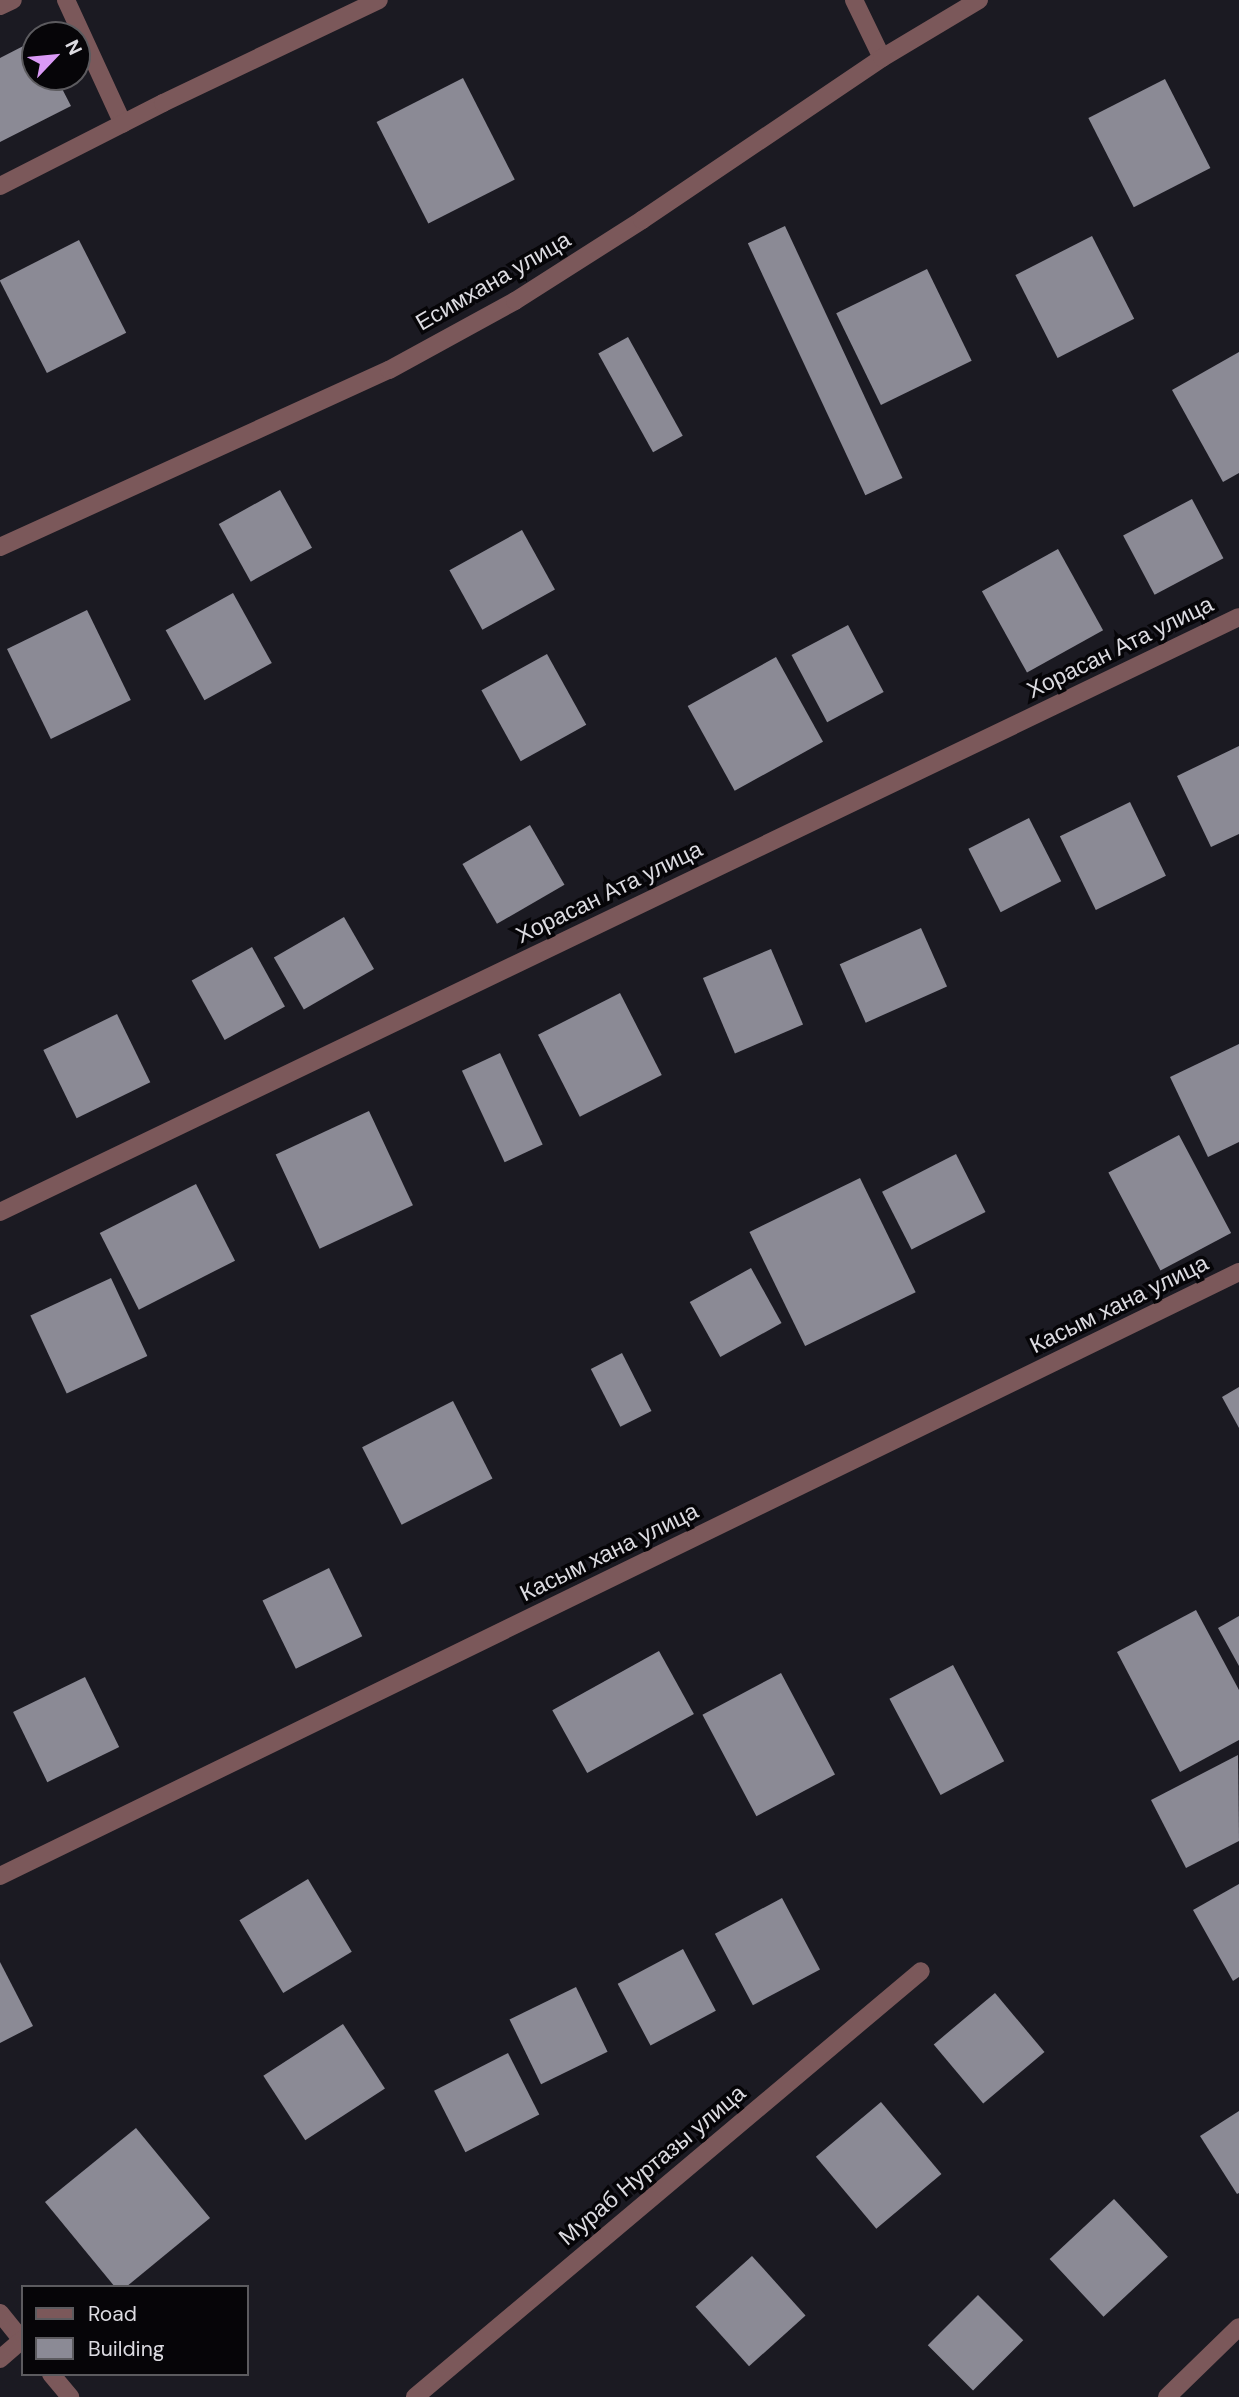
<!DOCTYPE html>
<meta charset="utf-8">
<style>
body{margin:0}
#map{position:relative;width:1239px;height:2397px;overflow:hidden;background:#1b1a22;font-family:"DM Sans",sans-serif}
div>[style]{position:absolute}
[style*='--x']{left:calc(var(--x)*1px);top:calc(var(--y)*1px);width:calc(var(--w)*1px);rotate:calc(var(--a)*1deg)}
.building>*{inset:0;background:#8b8a95;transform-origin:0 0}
.minor>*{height:18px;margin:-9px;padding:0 9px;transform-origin:9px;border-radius:9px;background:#7b585a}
span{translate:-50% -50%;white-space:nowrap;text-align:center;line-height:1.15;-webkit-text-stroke:7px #060508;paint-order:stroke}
.street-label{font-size:23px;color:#dcdbe1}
.legend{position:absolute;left:21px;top:2285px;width:228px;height:91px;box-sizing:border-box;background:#060508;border:2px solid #5c5b5f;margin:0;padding:9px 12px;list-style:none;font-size:21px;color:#dcdbe1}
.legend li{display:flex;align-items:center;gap:14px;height:35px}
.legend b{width:35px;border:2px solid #5c5b5f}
.north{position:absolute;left:21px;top:21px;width:70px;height:70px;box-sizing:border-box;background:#060508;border:2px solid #5c5b5f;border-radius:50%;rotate:64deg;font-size:19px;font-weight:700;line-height:28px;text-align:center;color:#dcdbe1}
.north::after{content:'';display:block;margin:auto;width:24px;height:32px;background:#da9af6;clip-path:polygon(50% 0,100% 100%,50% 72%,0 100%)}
</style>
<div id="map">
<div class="building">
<div style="clip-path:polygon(35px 40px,35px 77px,56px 77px,71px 106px,0 142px,0 58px)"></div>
<div style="left:463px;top:78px;width:114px;height:97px;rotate:63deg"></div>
<div style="left:1165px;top:79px;width:100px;height:86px;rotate:63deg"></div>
<div style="left:785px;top:226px;width:278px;height:41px;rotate:65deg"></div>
<div style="left:1092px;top:236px;width:93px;height:86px;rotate:63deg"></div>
<div style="left:79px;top:240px;width:104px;height:89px;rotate:63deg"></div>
<div style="left:927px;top:269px;width:102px;height:101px;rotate:64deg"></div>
<div style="left:628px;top:337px;width:113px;height:34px;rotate:61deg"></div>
<div style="clip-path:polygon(1239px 352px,1239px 473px,1223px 482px,1172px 390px)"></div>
<div style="left:280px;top:490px;width:66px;height:70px;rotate:61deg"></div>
<div style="left:1192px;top:499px;width:67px;height:78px;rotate:62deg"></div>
<div style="left:522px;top:530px;width:68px;height:83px;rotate:61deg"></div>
<div style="left:1058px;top:549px;width:93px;height:87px;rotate:61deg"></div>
<div style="left:233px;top:593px;width:80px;height:77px;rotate:61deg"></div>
<div style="left:87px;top:610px;width:100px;height:89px;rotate:64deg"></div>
<div style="left:848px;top:625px;width:76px;height:64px;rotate:62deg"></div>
<div style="left:547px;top:654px;width:81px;height:75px;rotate:61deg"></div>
<div style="left:776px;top:657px;width:97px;height:101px;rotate:61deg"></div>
<div style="clip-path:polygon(1239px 746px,1239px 834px,1211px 847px,1177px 776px)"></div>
<div style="left:1130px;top:802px;width:82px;height:78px;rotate:64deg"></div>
<div style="left:1029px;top:818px;width:71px;height:68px;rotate:63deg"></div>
<div style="left:530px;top:825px;width:69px;height:78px;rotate:60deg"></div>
<div style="left:344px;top:917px;width:60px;height:81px;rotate:60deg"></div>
<div style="left:921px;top:928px;width:64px;height:89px;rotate:66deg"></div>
<div style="left:252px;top:947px;width:68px;height:69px;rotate:61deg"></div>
<div style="left:771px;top:949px;width:82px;height:74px;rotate:67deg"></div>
<div style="left:620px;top:993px;width:92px;height:92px;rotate:63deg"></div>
<div style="left:117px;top:1014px;width:76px;height:82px;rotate:64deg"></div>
<div style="clip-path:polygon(1239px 1044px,1239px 1142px,1208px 1157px,1170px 1077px)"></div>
<div style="left:500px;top:1053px;width:101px;height:42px;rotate:65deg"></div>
<div style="left:369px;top:1111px;width:104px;height:103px;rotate:65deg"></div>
<div style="left:1179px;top:1135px;width:111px;height:80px;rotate:62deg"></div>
<div style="left:956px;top:1154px;width:65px;height:83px;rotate:63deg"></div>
<div style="left:860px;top:1178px;width:127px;height:123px;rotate:64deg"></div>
<div style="left:196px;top:1184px;width:86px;height:108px;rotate:63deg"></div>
<div style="left:751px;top:1268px;width:63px;height:70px;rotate:61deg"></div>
<div style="left:111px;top:1278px;width:86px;height:89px;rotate:65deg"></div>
<div style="left:622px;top:1353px;width:65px;height:35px;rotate:63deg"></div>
<div style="clip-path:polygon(1239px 1387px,1239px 1428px,1222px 1397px)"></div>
<div style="left:453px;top:1401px;width:87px;height:102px;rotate:63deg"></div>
<div style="left:329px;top:1568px;width:76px;height:74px;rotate:64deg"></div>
<div style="clip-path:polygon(1196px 1610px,1239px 1690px,1239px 1740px,1180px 1772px,1117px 1652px)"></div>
<div style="clip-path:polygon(1239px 1616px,1239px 1666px,1218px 1628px)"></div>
<div style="left:659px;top:1651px;width:72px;height:122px;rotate:61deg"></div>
<div style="left:953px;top:1665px;width:109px;height:72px;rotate:62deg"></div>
<div style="left:781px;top:1673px;width:115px;height:89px;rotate:62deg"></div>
<div style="left:85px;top:1677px;width:78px;height:80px;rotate:64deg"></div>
<div style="clip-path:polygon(1238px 1755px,1239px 1841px,1186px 1868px,1151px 1800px)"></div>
<div style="left:308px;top:1879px;width:85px;height:80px;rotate:59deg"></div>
<div style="clip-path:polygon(1239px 1884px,1239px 1977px,1233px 1981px,1193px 1910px)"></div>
<div style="left:782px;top:1898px;width:81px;height:76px;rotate:62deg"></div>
<div style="left:683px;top:1949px;width:70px;height:74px;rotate:62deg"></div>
<div style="clip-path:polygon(0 1962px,33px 2026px,0 2043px)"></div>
<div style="left:576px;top:1987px;width:72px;height:74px;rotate:64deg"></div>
<div style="left:995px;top:1993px;width:77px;height:80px;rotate:50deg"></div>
<div style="left:343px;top:2024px;width:77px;height:95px;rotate:57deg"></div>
<div style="left:508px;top:2053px;width:69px;height:83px;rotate:63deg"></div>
<div style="left:881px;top:2102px;width:94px;height:85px;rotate:50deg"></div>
<div style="clip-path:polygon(1239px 2111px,1239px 2193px,1237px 2194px,1200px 2136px)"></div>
<div style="clip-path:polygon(136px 2128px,210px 2218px,126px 2287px,115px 2287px,45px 2202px)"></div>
<div style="left:1114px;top:2199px;width:79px;height:88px;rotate:47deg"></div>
<div style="left:752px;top:2256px;width:80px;height:76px;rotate:48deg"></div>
<div style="left:978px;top:2295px;width:64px;height:71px;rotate:45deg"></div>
</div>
<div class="minor">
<div style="--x:66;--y:0;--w:136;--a:65.3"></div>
<div style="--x:854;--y:0;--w:64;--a:64.2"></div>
<div style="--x:0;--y:6;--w:14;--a:-25"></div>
<div style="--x:0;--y:186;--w:183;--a:-27"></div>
<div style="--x:163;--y:103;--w:239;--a:-25.5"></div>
<div style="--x:0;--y:547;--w:427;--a:-24.5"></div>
<div style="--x:389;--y:370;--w:144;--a:-28.7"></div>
<div style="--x:515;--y:301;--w:151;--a:-32.5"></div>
<div style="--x:642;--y:220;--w:290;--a:-34"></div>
<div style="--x:882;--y:58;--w:113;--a:-30.9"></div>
<div style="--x:0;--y:1212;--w:1374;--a:-25.65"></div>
<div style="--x:0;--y:1876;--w:1378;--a:-25.99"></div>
<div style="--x:0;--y:2313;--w:36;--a:51"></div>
<div style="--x:0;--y:2359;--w:29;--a:-41"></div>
<div style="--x:51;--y:2374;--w:30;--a:50"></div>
<div style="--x:415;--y:2397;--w:661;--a:-40.09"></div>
<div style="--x:1167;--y:2397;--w:100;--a:-44.2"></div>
</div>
<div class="street-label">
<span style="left:493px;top:281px;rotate:-30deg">Есимхана улица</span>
<span style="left:1120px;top:647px;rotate:-26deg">Хорасан Ата улица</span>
<span style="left:609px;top:892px;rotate:-26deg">Хорасан Ата улица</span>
<span style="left:1119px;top:1304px;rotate:-26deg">Касым хана улица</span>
<span style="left:609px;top:1552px;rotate:-26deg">Касым хана улица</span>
<span style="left:652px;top:2165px;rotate:-40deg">Мураб Нуртазы улица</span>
</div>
<ul class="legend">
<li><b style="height:9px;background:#7b585a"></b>Road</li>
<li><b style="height:19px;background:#8b8a95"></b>Building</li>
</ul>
<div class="north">N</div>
</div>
